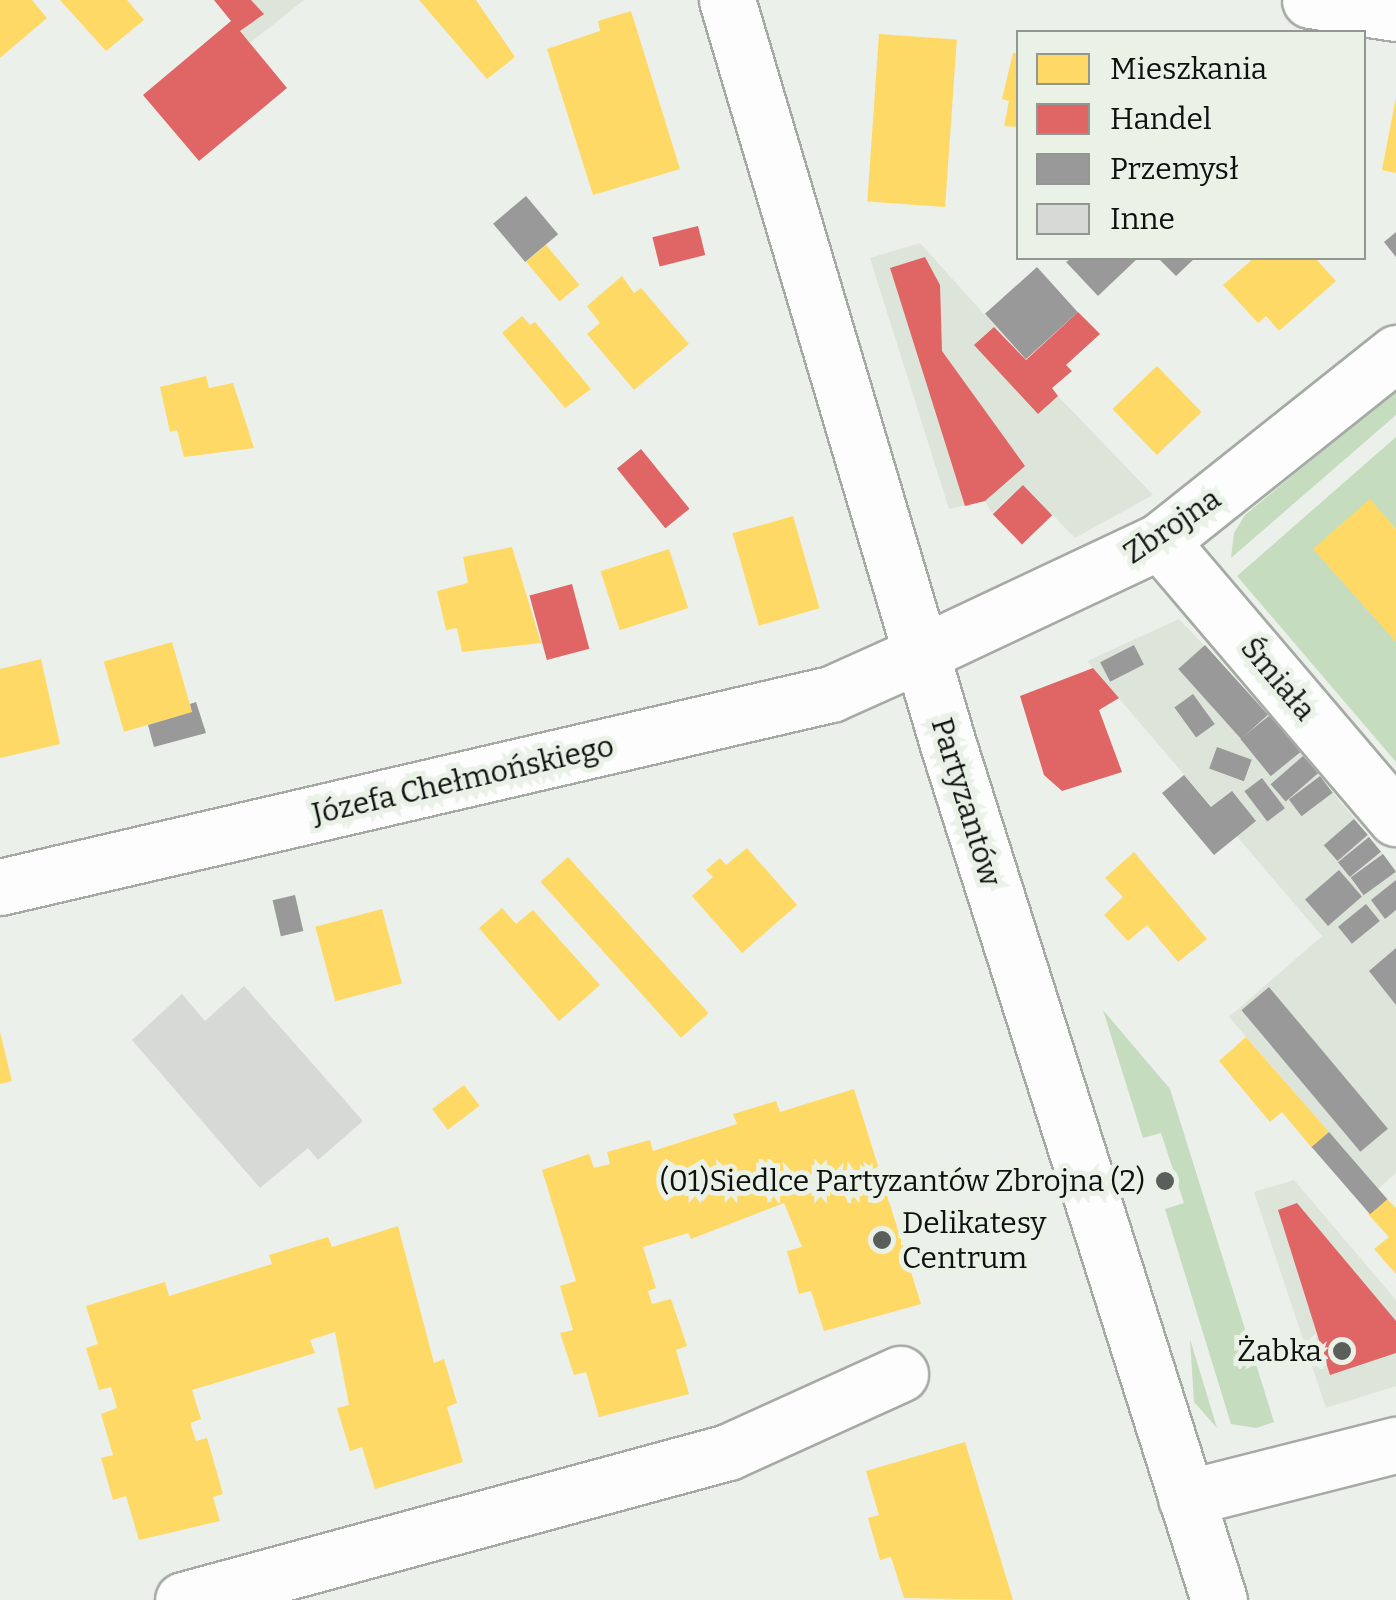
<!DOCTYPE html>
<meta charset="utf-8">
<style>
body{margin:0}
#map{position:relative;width:1396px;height:1600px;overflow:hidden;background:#ebf0ea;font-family:Bitter,serif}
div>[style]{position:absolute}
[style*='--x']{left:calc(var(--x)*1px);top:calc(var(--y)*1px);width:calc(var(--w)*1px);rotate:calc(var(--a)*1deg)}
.built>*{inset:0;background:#dde5da}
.green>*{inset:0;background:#c6dcbf}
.homes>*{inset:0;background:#ffd966;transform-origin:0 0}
.shops>*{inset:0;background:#e06666;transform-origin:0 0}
.industry>*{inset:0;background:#999;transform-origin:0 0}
.building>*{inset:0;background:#d6d9d5}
.roads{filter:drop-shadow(2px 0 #a6aaa5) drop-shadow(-2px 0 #a6aaa5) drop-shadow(0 2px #a6aaa5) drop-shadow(0 -2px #a6aaa5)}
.minor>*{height:55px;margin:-27.5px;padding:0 27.5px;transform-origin:27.5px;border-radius:27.5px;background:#fcfdfc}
.tertiary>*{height:55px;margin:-27.5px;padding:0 27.5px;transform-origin:27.5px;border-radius:27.5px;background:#fcfdfc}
.secondary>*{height:55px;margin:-27.5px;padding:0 27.5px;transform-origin:27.5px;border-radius:27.5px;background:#fcfdfc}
.dots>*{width:28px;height:28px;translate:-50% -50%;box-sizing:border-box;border:5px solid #eaf2e8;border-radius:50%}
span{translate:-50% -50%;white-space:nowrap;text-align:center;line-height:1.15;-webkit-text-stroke:10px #eaf2e8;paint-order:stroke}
.street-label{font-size:30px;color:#0e110e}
.poi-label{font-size:30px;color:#0e110e}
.right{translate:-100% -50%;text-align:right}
.left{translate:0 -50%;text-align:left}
.legend{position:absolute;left:1016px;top:30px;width:350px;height:230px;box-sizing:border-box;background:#eaf2e8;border:2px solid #929891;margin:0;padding:12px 18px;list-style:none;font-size:30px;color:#0e110e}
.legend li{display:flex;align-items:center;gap:20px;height:50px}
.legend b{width:50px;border:2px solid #929891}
</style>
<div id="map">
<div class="built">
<div style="clip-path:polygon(214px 0,304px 0,250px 43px)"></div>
<div style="clip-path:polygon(920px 243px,1058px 396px,1153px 495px,1075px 538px,1023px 485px,992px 513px,985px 501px,949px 509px,870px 258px)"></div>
<div style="clip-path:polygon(1179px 619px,1270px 715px,1396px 870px,1396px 1173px,1378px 1189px,1229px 1017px,1322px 936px,1087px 661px)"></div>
<div style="clip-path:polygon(1294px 1180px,1396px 1300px,1396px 1386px,1326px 1408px,1254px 1192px)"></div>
</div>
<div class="green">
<div style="clip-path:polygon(1396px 390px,1396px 415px,1231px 558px,1234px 533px,1245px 515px)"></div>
<div style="clip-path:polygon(1396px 437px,1396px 529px,1369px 500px,1396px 642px,1396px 762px,1237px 576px)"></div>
<div style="clip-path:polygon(1103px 1010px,1170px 1089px,1274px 1422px,1256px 1428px,1231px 1424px,1165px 1209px,1184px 1203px,1161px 1133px,1143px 1138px)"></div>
<div style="clip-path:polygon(1190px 1339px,1217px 1428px,1194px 1402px)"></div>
</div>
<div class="homes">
<div style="clip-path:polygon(0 0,32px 0,47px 18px,0 58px)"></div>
<div style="clip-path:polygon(60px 0,127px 0,144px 20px,106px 51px)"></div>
<div style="clip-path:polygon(419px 0,476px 0,515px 57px,487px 79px)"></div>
<div style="clip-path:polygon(631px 11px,680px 169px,593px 195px,547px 49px,600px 31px,598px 21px)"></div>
<div style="left:879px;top:34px;width:78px;height:168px;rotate:4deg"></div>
<div style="clip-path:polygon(1013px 53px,1018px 54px,1018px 127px,1004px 126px,1009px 101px,1002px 99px)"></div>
<div style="clip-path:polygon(1396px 97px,1396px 173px,1382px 170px)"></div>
<div style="left:546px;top:245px;width:52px;height:26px;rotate:50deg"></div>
<div style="clip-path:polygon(1254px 258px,1315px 258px,1336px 281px,1279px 331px,1266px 316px,1258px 323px,1223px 285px)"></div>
<div style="clip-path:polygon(622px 276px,634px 293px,641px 288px,689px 344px,634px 390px,587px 334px,600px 323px,587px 306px)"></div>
<div style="clip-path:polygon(522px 316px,530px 325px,535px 322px,591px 389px,565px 408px,502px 333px)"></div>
<div style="left:1157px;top:366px;width:64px;height:62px;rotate:46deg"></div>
<div style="clip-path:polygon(206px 376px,209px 388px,233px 383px,254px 448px,184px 457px,177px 430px,170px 432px,160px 387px)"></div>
<div style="clip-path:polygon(1370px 499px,1396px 529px,1396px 642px,1313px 549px)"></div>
<div style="left:793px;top:516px;width:96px;height:63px;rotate:74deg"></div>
<div style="clip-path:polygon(512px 547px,541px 643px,462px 652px,457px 628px,446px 630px,437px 591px,468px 583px,463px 557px)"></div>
<div style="left:669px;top:549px;width:62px;height:72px;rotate:72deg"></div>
<div style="left:172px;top:642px;width:73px;height:71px;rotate:74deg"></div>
<div style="clip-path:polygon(41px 659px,60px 744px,0 758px,0 669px)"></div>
<div style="clip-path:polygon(747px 848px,797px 905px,742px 953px,692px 896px,713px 877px,706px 870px,720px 858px,726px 865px)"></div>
<div style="clip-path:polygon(1134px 852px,1207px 939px,1178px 962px,1147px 925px,1128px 941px,1104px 915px,1123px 897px,1105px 878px)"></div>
<div style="left:568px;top:857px;width:210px;height:37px;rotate:48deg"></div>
<div style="clip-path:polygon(502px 908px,516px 924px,533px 910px,600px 985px,559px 1021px,479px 928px)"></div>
<div style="left:382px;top:909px;width:77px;height:69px;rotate:75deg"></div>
<div style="clip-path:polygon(0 1032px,12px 1081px,0 1084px)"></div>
<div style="clip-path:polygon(1246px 1037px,1329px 1132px,1312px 1148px,1282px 1112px,1270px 1122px,1219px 1061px)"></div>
<div style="left:464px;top:1085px;width:26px;height:40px;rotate:53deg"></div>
<div style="clip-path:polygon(854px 1089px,921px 1304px,824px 1331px,811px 1291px,799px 1294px,787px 1251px,802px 1247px,784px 1203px,691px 1239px,688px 1233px,643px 1247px,656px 1288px,648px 1291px,652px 1304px,671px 1299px,687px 1346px,676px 1350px,689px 1394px,599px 1417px,586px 1372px,574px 1375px,560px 1333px,573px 1330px,560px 1286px,576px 1281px,542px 1170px,589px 1154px,594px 1168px,610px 1164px,607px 1152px,650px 1140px,653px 1151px,737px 1124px,733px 1114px,776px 1101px,780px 1112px)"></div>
<div style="clip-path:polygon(1387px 1199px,1396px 1208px,1396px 1274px,1374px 1249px,1389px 1237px,1368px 1214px)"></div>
<div style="clip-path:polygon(398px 1226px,434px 1363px,444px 1359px,457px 1403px,447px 1407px,463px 1462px,375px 1489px,362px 1447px,350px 1451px,337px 1408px,349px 1405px,335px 1332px,310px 1340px,315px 1353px,192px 1390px,201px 1419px,190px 1423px,196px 1441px,207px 1438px,223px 1494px,213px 1497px,220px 1521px,139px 1540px,126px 1496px,113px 1500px,101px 1458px,113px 1455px,101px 1414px,117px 1408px,111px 1387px,99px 1390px,86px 1348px,98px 1344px,86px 1306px,165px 1282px,169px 1296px,272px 1264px,269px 1255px,328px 1237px,332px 1247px)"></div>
<div style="clip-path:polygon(965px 1442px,1013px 1600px,904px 1598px,891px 1557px,880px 1560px,868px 1518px,879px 1515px,866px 1471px)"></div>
</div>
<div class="shops">
<div style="clip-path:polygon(214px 0,251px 0,264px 14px,240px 31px,287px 88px,199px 161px,143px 95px,231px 21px)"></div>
<div style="left:698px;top:226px;width:30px;height:47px;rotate:76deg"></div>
<div style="clip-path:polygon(925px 257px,940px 285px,942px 351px,1025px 466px,985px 501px,965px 506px,890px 268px)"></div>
<div style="clip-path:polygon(1078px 312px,1100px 334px,1066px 365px,1072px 371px,1052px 388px,1058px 396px,1038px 414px,974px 345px,994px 327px,1026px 360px)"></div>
<div style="left:641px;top:449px;width:77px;height:31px;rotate:51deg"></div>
<div style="left:1023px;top:485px;width:42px;height:42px;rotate:46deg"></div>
<div style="left:572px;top:584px;width:67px;height:44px;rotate:75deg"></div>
<div style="clip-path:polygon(1093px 668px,1119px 698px,1099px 710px,1122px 772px,1062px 791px,1044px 775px,1020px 696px)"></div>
<div style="clip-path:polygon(1297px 1203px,1396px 1321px,1396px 1353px,1330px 1375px,1278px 1210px)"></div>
</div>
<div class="industry">
<div style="left:526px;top:196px;width:50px;height:43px;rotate:50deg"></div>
<div style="clip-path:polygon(1396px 232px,1396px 257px,1384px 242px)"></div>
<div style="clip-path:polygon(1072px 258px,1138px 258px,1098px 296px,1066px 262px)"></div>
<div style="clip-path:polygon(1158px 258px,1195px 258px,1176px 276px)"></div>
<div style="left:1037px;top:267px;width:61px;height:70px;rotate:48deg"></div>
<div style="left:1134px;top:645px;width:22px;height:38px;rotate:63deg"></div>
<div style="left:1205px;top:645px;width:94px;height:36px;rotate:48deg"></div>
<div style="left:1193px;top:694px;width:37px;height:23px;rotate:54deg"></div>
<div style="clip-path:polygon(196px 702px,206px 733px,154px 747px,148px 725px,192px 712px,190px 704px)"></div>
<div style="left:1270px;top:715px;width:48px;height:38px;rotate:51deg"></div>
<div style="left:1217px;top:747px;width:37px;height:23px;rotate:20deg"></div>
<div style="left:1303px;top:756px;width:23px;height:43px;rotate:49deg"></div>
<div style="clip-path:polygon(1184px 775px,1211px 807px,1232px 791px,1256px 821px,1214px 855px,1162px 793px)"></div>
<div style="left:1320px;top:776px;width:21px;height:39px;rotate:53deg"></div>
<div style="left:1262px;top:778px;width:38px;height:22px;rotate:53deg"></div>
<div style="left:1354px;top:819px;width:21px;height:40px;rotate:49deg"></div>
<div style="left:1369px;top:837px;width:19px;height:40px;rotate:51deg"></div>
<div style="left:1383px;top:854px;width:22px;height:40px;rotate:54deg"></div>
<div style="left:1339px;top:870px;width:35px;height:45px;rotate:49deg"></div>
<div style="clip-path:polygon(1396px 880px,1396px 910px,1385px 919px,1371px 900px)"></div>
<div style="left:295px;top:895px;width:37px;height:23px;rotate:77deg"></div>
<div style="left:1366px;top:904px;width:22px;height:36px;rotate:51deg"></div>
<div style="clip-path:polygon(1396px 948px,1396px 1005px,1369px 971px)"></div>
<div style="left:1269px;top:987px;width:185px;height:36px;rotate:50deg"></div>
<div style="left:1329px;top:1132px;width:89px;height:23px;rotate:49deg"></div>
</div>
<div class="building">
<div style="clip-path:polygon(244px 986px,363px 1121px,318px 1160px,308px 1148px,260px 1188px,132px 1040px,182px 994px,205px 1021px)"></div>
</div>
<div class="roads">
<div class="minor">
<div style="--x:1310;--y:0;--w:87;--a:8.6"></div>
<div style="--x:1160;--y:541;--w:364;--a:49.6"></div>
<div style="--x:0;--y:887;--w:853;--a:-13.08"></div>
<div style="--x:831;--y:694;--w:98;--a:-24.2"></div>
<div style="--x:1186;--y:1498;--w:217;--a:-14.2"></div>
<div style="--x:183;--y:1600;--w:565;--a:-15.19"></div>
<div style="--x:728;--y:1452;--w:189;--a:-24.4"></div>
</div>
<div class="tertiary">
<div style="--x:920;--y:654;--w:265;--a:-25.2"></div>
<div style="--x:1160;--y:541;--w:302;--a:-38.5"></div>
</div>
<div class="secondary">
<div style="--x:727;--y:0;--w:773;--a:73.46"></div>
<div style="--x:947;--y:741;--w:901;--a:72.43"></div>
</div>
</div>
<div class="dots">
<div style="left:1165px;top:1181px;background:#5b5f5b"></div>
<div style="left:882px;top:1240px;background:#5b5f5b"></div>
<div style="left:1342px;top:1351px;background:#5b5f5b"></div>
</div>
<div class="street-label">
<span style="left:1172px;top:526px;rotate:-34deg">Zbrojna</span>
<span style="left:1278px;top:679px;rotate:50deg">Śmiała</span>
<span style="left:463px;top:780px;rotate:-13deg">Józefa Chełmońskiego</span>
<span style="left:966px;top:802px;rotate:73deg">Partyzantów</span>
</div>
<div class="poi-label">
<span class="right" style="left:1145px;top:1181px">(01)Siedlce Partyzantów Zbrojna (2)</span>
<span class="left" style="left:902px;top:1240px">Delikatesy<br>Centrum</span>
<span class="right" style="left:1322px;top:1351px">Żabka</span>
</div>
<ul class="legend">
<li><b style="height:28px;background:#ffd966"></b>Mieszkania</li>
<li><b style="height:28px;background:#e06666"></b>Handel</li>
<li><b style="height:28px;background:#999"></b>Przemysł</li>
<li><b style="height:28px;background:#d6d9d5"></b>Inne</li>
</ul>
</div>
